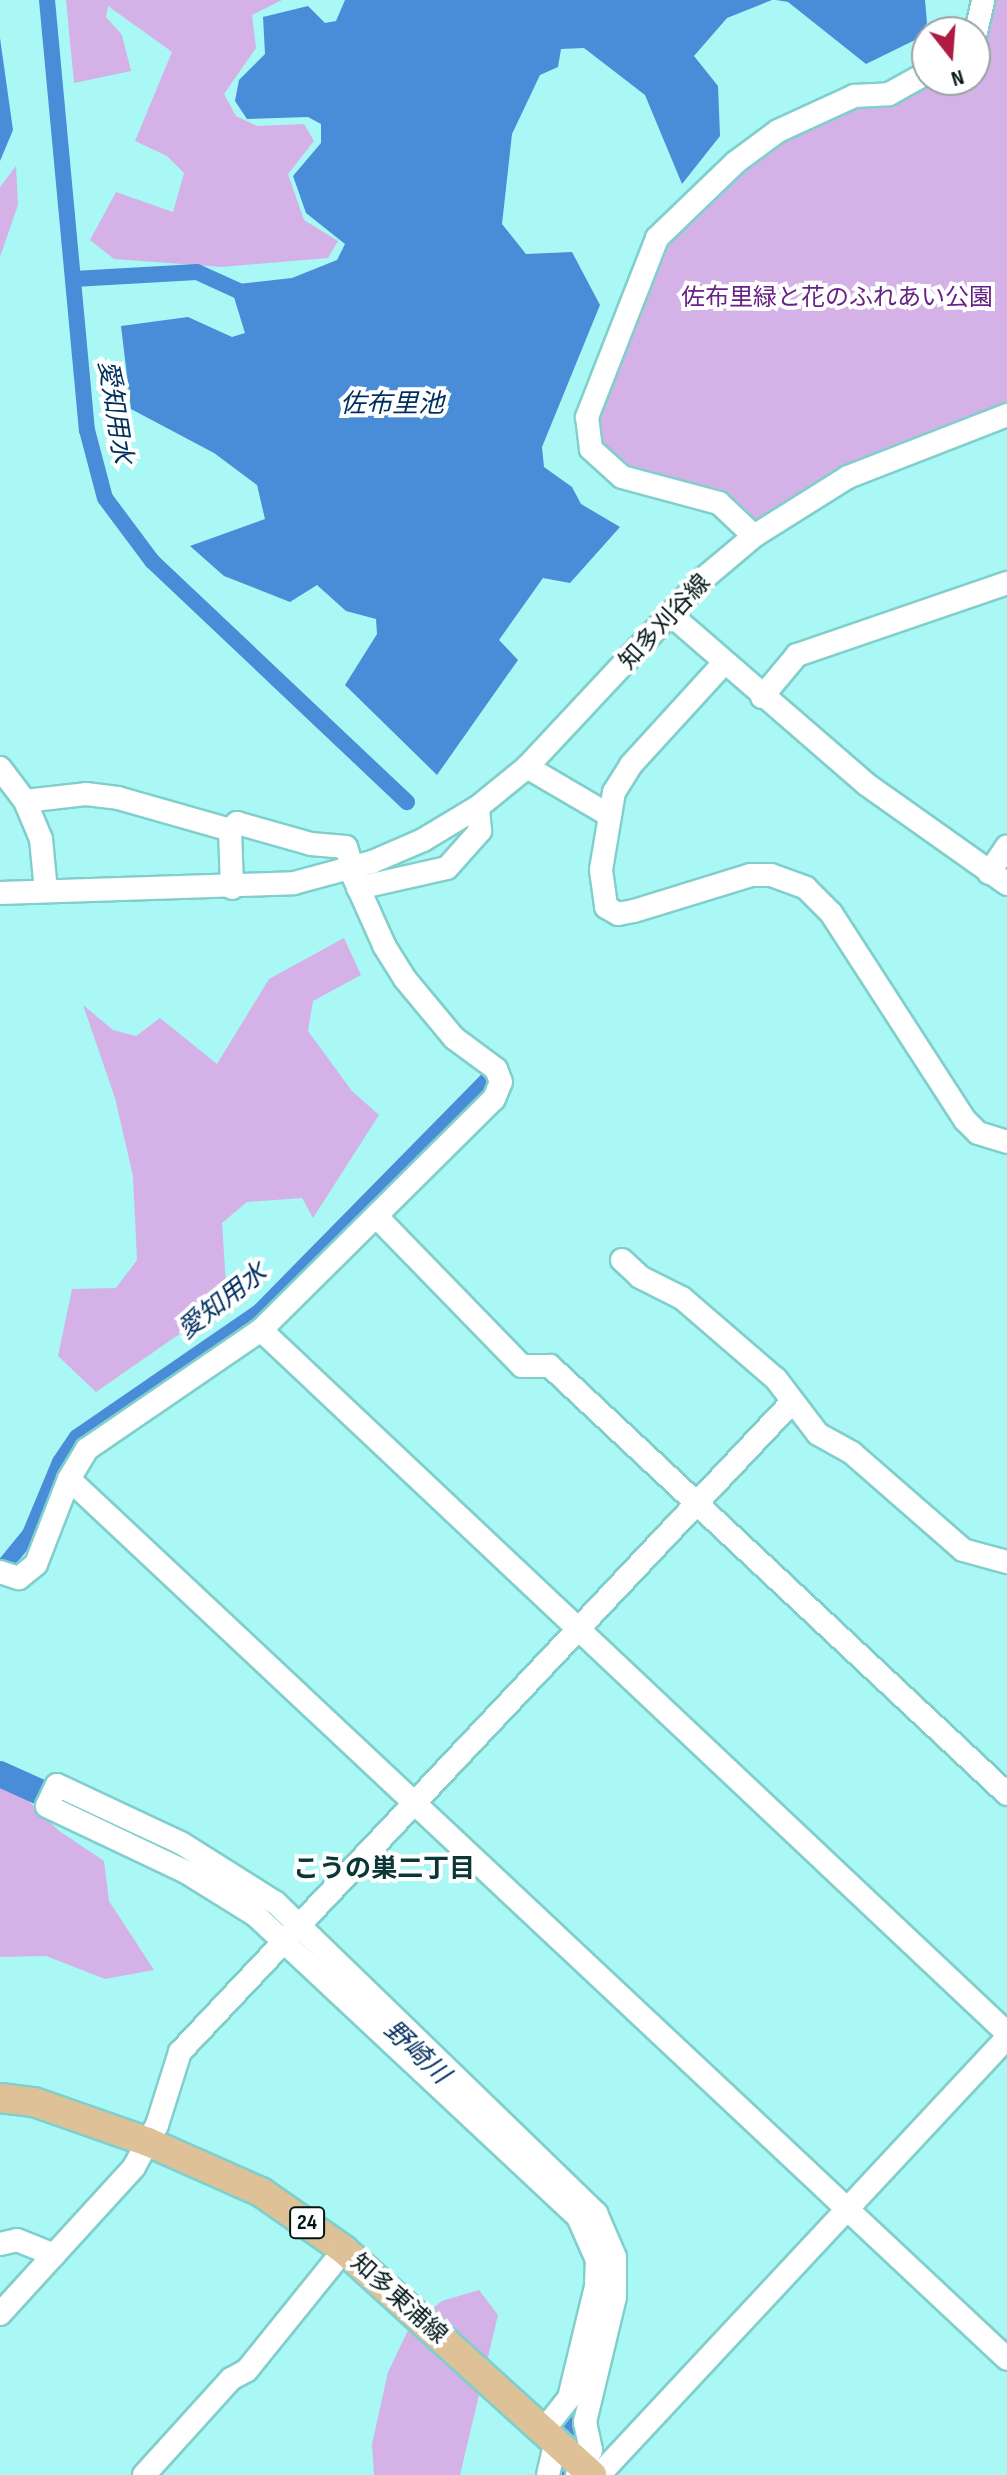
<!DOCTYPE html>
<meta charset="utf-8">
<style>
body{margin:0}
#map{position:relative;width:1007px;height:2475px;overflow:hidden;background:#a9f8f5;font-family:"Sofia Sans Condensed","Noto Sans JP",sans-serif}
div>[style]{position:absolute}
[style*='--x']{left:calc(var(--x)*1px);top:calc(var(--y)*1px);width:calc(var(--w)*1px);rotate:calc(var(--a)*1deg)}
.green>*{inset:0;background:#d4b2e7}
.water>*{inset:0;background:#498cd7}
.canal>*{height:16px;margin:-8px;padding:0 8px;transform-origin:8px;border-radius:8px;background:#498cd7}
.river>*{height:26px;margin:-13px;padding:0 13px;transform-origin:13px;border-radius:13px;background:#498cd7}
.roads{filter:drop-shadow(2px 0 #81cfcc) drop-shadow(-2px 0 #81cfcc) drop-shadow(0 2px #81cfcc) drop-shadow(0 -2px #81cfcc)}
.minor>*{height:22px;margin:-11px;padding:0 11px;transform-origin:11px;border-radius:11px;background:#fff}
.major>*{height:28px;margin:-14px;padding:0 14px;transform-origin:14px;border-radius:14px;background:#dfc197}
span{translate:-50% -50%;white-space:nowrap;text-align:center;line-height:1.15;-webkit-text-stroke:8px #fff;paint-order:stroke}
.shield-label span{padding:2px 6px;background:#fff;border:2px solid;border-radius:6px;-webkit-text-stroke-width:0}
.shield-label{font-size:22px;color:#011717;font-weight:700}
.park-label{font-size:24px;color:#672286}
.street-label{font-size:24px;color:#011717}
.water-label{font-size:26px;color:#002f5e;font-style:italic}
.neighbourhood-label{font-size:26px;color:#0b3736;font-weight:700}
.north{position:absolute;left:911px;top:16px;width:80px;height:80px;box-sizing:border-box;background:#fff;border:2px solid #99a2a2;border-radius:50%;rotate:163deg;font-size:22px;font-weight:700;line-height:32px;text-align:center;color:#011717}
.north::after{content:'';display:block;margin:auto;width:28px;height:36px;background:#af1b43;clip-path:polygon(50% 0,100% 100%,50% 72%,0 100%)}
</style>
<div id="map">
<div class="green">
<div style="clip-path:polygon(66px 0,282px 0,252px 15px,256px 48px,224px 94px,236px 116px,257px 126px,304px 124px,314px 141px,288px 174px,304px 220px,338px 241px,328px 258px,222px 267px,114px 259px,90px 240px,116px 192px,173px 212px,184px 173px,167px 156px,135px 141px,172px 52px,108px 6px,106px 17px,122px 35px,131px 71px,74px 83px)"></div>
<div style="clip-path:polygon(989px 0,1007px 0,1007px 415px,912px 449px,754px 536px,744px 522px,622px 477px,588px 439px,657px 238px,756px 144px,930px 80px,975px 80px,975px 52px)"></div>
<div style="clip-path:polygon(16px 166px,18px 205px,0 257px,0 187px)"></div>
<div style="clip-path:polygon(344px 938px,361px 975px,313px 1001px,308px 1031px,352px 1091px,379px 1115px,313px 1218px,302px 1198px,247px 1202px,222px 1223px,227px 1301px,96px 1392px,58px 1356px,72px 1289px,116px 1288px,137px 1260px,133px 1176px,115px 1098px,83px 1005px,113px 1030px,136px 1036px,160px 1018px,217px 1064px,269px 979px)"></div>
<div style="clip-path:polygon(0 1772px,58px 1830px,104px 1861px,109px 1901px,154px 1970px,105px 1979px,46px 1956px,0 1957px)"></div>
<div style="clip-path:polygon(479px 2290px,498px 2315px,460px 2475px,374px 2475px,372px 2444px,388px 2372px,411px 2324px,442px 2301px)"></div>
</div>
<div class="water">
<div style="clip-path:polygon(345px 0,772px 0,727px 18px,694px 56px,718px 86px,720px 136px,682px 184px,645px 95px,584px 48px,561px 49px,558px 67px,540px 75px,512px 134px,502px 224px,526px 254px,572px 252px,600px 305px,542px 447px,544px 467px,572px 487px,581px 504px,620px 527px,570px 583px,543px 578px,499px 640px,518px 660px,437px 775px,345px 685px,377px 634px,376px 619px,346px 611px,317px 585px,290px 602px,224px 576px,190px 546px,265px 519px,257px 485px,214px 453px,131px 409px,121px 326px,188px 317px,232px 337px,245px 333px,233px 294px,239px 284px,292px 278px,337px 260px,345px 244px,306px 213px,293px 176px,321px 143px,321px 124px,308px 117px,247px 119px,235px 101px,239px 80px,265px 54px,263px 17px,308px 6px,325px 23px,336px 21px)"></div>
<div style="clip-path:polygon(776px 0,925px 0,927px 23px,915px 40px,866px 64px,788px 2px)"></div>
<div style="clip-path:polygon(0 38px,13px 130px,0 161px)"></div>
</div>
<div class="canal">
<div style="--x:47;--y:0;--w:432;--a:84.7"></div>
<div style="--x:87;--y:430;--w:70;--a:75.2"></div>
<div style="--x:105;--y:498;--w:79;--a:53.3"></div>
<div style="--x:152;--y:561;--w:351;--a:43.4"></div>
<div style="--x:74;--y:279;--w:123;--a:-3.3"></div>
<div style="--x:197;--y:272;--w:63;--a:24.5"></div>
<div style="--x:4;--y:1566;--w:41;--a:-50.9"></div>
<div style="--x:30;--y:1534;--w:78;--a:-67.4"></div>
<div style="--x:60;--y:1462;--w:30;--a:-56"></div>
<div style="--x:77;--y:1437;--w:221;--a:-34.5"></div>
<div style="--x:259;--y:1312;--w:327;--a:-45.5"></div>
</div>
<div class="river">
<div style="--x:0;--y:1774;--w:80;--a:24.3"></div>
<div style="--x:562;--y:2475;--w:89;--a:-76.4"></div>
</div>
<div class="roads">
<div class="minor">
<div style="--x:975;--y:36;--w:37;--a:-77"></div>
<div style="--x:754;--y:536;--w:48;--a:-136.7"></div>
<div style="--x:719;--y:503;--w:100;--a:-165"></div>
<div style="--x:622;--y:477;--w:42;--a:-137.9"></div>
<div style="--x:591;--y:449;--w:32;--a:-97"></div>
<div style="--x:587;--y:417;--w:192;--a:-68.6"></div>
<div style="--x:657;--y:238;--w:110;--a:-43.9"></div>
<div style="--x:736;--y:162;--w:52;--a:-36.4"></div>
<div style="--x:778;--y:131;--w:84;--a:-24.7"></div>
<div style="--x:854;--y:96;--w:35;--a:-3"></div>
<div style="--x:889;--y:94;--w:43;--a:-28.9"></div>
<div style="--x:670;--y:614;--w:259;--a:40.9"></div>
<div style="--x:866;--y:784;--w:173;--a:35.3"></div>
<div style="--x:724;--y:663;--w:138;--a:132.4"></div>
<div style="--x:631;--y:765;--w:32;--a:122"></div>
<div style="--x:614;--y:792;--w:79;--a:99.5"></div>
<div style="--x:601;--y:870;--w:37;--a:82"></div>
<div style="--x:606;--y:907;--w:14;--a:30"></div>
<div style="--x:618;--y:914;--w:16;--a:-11"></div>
<div style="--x:634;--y:911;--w:122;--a:-17.1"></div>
<div style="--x:751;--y:875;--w:20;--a:0"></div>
<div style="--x:771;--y:875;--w:37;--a:20"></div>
<div style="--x:806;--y:888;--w:35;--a:45"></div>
<div style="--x:831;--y:913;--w:247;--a:57.1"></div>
<div style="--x:965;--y:1120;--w:18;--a:45"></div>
<div style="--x:978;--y:1133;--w:30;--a:17"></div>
<div style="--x:762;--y:697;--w:55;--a:-50.2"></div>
<div style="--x:797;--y:655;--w:222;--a:-18.9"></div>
<div style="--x:527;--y:767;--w:93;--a:30.4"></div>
<div style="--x:0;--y:768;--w:41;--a:52.9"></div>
<div style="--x:25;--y:801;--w:41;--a:67.2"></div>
<div style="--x:41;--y:839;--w:52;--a:84.5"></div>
<div style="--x:25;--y:801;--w:61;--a:-6.5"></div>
<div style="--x:86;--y:794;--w:32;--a:7"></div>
<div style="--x:118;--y:798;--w:116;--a:15.9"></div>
<div style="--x:230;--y:830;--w:10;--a:-45"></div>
<div style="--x:237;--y:823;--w:77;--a:15.8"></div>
<div style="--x:311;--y:844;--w:35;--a:5"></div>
<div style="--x:346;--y:847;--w:9;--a:72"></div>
<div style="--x:230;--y:830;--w:58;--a:88"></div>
<div style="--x:989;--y:873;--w:32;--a:-56"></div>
<div style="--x:358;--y:888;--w:91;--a:-12.7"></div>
<div style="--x:447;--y:868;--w:50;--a:-48.3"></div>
<div style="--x:480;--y:831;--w:24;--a:-95"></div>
<div style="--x:0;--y:893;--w:294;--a:-1.9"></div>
<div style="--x:294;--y:883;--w:81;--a:-15.1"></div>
<div style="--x:372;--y:862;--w:56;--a:-23.3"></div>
<div style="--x:423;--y:840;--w:64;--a:-31"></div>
<div style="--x:478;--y:807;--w:63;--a:-39.2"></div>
<div style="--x:527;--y:767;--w:258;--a:-46.9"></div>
<div style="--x:703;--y:579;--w:67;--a:-40.1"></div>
<div style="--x:754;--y:536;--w:111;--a:-32.1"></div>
<div style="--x:848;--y:477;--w:171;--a:-21.3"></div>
<div style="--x:376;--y:1216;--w:209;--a:45.8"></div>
<div style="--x:522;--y:1366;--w:28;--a:0"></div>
<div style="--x:550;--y:1366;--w:626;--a:43.12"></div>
<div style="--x:622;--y:1260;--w:25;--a:43"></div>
<div style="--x:640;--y:1277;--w:47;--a:26.6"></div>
<div style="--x:682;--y:1298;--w:124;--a:40.8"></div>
<div style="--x:776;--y:1379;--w:69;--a:52.6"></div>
<div style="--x:818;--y:1434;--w:39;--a:29"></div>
<div style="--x:852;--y:1453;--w:147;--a:41.1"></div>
<div style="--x:963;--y:1550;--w:46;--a:15.3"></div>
<div style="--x:261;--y:1330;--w:1025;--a:43.3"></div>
<div style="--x:69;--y:1479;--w:1286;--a:43.17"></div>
<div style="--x:0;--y:1572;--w:20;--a:18"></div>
<div style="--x:19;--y:1578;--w:22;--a:-39"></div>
<div style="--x:36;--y:1564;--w:91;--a:-68.8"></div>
<div style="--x:69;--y:1479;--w:35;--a:-59"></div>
<div style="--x:87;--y:1449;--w:211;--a:-34.4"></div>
<div style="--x:261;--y:1330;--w:328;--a:-44.8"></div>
<div style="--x:494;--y:1099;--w:18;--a:-68"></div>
<div style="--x:501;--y:1082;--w:14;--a:-111"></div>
<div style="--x:496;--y:1069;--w:52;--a:-143.6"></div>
<div style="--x:454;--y:1038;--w:77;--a:-129.7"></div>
<div style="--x:405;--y:979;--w:40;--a:-122"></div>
<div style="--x:384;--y:945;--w:83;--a:-114.1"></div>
<div style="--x:0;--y:2244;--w:17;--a:-13"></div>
<div style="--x:17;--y:2240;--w:40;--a:22"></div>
<div style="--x:0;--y:2314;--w:199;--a:-47.6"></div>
<div style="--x:134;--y:2167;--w:48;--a:-61.3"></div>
<div style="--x:157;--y:2125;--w:77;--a:-72.5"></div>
<div style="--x:180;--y:2052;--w:893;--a:-46.72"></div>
<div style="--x:542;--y:2432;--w:43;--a:-51.5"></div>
<div style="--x:569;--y:2398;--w:115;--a:-76.4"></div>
<div style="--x:596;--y:2286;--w:26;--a:-88"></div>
<div style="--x:597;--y:2260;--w:47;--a:-113.8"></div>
<div style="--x:578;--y:2217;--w:442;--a:-136.9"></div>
<div style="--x:255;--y:1915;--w:81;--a:-148.1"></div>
<div style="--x:186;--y:1872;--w:154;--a:-154.6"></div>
<div style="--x:47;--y:1806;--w:23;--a:-65"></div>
<div style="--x:57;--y:1785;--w:137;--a:25.1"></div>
<div style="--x:181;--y:1843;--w:112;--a:32.3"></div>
<div style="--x:276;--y:1903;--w:446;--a:44.1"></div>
<div style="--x:596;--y:2213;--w:48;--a:66.6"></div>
<div style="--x:615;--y:2257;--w:40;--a:90"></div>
<div style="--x:615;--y:2297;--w:129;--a:103.5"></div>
<div style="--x:585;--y:2422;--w:29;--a:78"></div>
<div style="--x:591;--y:2450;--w:29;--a:119"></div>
<div style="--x:144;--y:2475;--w:130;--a:-47.8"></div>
<div style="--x:231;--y:2379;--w:18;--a:-29"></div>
<div style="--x:247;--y:2370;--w:154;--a:-51.1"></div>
<div style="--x:548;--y:2475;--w:32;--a:-77"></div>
<div style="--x:599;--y:2475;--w:598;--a:-46.97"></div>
</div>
<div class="major">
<div style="--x:0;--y:2098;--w:34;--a:7"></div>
<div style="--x:34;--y:2102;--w:121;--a:19.3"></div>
<div style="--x:148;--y:2142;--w:124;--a:23.9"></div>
<div style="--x:261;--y:2192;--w:101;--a:34.9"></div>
<div style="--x:344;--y:2250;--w:335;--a:42.2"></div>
</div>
</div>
<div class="shield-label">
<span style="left:307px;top:2223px">24</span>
</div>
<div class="park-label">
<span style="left:837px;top:298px">佐布里緑と花のふれあい公園</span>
</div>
<div class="street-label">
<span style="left:665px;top:622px;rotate:-47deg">知多刈谷線</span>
<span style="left:399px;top:2299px;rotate:42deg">知多東浦線</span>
</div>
<div class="water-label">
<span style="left:392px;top:405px">佐布里池</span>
<span style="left:114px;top:412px;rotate:81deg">愛知用水</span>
<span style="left:223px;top:1302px;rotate:-38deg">愛知用水</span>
<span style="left:416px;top:2053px;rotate:43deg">野崎川</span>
</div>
<div class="neighbourhood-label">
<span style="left:384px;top:1870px">こうの巣二丁目</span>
</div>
<div class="north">N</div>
</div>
